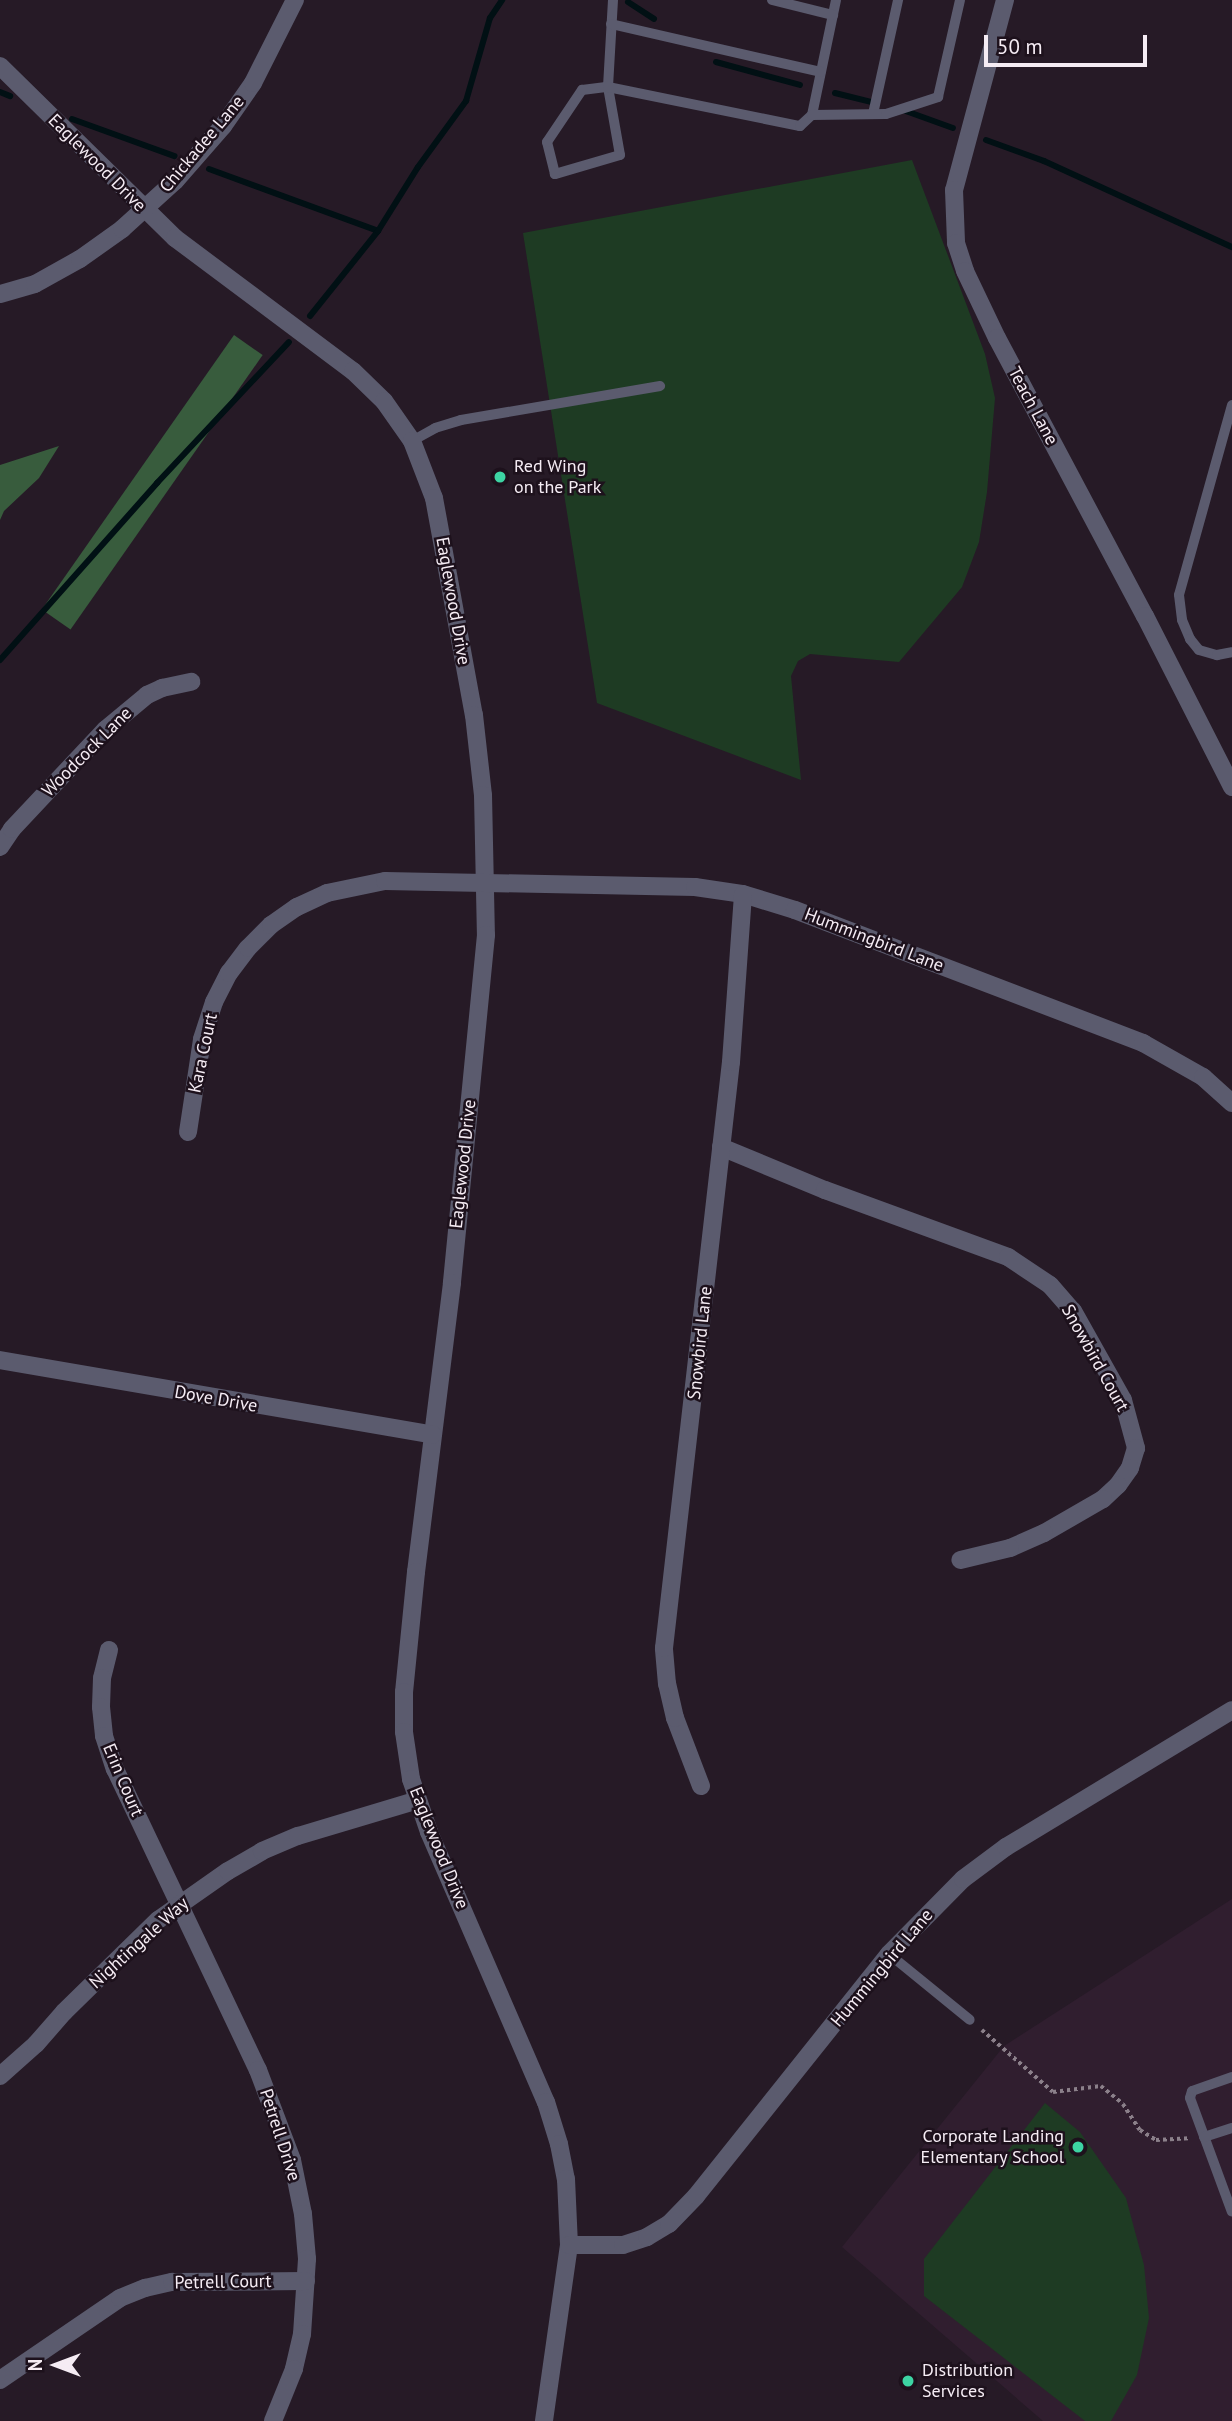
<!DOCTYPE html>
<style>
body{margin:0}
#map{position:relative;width:1232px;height:2421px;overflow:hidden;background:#261a26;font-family:"PT Sans",sans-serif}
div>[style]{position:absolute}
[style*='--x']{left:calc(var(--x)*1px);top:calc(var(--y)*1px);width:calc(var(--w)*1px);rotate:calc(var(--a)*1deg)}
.built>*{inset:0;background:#301e2f}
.green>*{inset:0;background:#1e3b23}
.forest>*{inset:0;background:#385c3d;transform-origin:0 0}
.stream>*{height:6px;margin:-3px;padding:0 3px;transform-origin:3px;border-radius:3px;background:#011014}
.path>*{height:3.5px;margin-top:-1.75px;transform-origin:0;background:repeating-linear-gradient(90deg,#8b808a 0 3.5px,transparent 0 7px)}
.lane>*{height:10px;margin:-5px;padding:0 5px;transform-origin:5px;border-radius:5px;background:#5b5b6e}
.street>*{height:18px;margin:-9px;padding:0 9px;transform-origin:9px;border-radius:9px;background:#5b5b6e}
.dots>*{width:19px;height:19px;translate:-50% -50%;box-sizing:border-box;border:4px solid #1d111c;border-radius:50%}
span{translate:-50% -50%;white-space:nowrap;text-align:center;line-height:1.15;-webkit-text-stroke:5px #1d111c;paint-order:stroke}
.street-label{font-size:18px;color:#f5ecf4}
.poi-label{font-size:18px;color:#f5ecf4}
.left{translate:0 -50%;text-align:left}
.right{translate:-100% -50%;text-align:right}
.north{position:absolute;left:21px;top:2330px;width:70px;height:70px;-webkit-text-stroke:5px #1d111c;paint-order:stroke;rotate:270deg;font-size:19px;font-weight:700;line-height:28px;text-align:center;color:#f5ecf4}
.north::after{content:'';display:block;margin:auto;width:24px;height:32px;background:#f5ecf4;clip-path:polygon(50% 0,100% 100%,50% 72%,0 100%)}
.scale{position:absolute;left:984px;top:35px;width:163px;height:32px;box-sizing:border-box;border:4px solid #f5ecf4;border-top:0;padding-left:9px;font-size:21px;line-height:24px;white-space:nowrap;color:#f5ecf4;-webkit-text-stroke:5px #1d111c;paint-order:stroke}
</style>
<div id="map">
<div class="built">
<div style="clip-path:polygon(1232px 1899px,1232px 2421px,1043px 2421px,842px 2247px,1004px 2046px)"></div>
</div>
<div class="green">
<div style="clip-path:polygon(912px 160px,985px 354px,995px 398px,987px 492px,979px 542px,962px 587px,899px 662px,810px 654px,798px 661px,791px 676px,801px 780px,597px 703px,523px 233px)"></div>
<div style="clip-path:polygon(1045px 2103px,1080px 2132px,1126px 2198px,1144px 2265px,1149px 2318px,1137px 2375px,1111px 2421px,1085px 2421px,924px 2296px,924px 2259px)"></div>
</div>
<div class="forest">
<div style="left:234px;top:335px;width:35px;height:335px;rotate:35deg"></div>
<div style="clip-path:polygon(59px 446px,39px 478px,4px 511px,0 520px,0 465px)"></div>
</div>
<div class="stream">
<div style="--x:628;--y:2;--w:31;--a:33"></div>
<div style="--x:716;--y:62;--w:87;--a:15.3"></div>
<div style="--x:0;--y:92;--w:11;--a:22"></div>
<div style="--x:835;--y:93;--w:38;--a:14"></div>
<div style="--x:903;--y:110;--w:53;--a:19.8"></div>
<div style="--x:72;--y:119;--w:109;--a:19.9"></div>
<div style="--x:986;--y:140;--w:62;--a:19.9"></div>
<div style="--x:1044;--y:161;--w:207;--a:24.6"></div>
<div style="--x:209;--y:169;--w:180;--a:20.1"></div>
<div style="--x:310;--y:316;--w:109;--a:-51.3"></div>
<div style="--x:378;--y:231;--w:75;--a:-58"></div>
<div style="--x:418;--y:167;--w:82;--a:-54"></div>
<div style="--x:466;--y:101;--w:86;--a:-73.9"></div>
<div style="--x:490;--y:18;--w:22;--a:-56"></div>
<div style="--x:0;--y:660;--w:237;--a:-48.4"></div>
<div style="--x:157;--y:483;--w:193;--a:-46.9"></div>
</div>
<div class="path">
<div style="--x:982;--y:2030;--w:94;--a:41.1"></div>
<div style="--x:1053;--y:2092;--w:48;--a:-7.1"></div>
<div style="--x:1101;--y:2086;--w:28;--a:39"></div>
<div style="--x:1123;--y:2104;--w:31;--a:57"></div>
<div style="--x:1140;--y:2130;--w:19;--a:32"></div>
<div style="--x:1156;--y:2140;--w:33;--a:-3"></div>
</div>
<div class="lane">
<div style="--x:613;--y:0;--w:87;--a:93.3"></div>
<div style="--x:608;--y:87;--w:69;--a:80"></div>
<div style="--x:620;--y:155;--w:68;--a:163.7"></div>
<div style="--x:555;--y:174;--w:33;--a:-104"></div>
<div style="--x:547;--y:142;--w:63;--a:-56.1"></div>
<div style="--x:582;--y:90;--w:26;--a:-7"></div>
<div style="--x:608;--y:87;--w:196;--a:11.5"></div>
<div style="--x:800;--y:126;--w:16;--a:-43"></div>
<div style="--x:812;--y:115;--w:117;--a:-78.2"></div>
<div style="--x:772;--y:0;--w:63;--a:13.8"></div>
<div style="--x:611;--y:24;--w:215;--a:12.9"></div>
<div style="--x:873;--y:114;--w:117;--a:-77.6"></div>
<div style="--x:812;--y:115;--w:74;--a:-0.8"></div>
<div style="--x:886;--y:114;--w:55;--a:-18.1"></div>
<div style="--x:938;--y:97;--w:99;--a:-77.2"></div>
<div style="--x:1232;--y:405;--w:197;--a:105.6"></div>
<div style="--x:1179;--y:595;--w:25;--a:83"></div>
<div style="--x:1182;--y:620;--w:21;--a:67"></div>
<div style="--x:1190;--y:639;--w:14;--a:51"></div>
<div style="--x:1199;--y:650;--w:19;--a:16"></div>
<div style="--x:1217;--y:655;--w:15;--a:-11"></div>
<div style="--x:412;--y:441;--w:26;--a:-29"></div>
<div style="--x:435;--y:428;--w:27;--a:-17"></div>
<div style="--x:461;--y:420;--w:202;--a:-9.7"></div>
<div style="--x:889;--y:1954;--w:104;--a:39.2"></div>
<div style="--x:1232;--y:2077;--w:42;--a:160.7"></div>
<div style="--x:1192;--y:2091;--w:7;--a:106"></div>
<div style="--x:1190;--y:2098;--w:121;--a:69.8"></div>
<div style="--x:1204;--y:2137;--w:29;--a:-18"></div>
</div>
<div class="street">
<div style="--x:1005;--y:0;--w:197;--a:105"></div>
<div style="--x:954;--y:190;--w:53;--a:87.8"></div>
<div style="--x:956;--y:243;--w:29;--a:72"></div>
<div style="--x:965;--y:271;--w:74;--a:64.5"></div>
<div style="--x:997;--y:338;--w:315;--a:62"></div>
<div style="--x:1145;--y:616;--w:192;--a:63"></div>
<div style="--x:0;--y:66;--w:245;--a:44.5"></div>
<div style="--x:175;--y:238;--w:222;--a:36.8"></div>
<div style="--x:353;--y:371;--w:43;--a:44.1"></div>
<div style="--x:384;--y:401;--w:49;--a:55"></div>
<div style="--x:412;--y:441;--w:61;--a:68.9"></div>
<div style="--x:434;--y:498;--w:221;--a:79.6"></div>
<div style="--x:474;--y:715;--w:81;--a:83.6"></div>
<div style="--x:483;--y:795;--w:140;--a:88.8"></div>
<div style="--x:486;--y:935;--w:350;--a:95.6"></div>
<div style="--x:452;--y:1283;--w:291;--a:97.1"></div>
<div style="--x:416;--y:1572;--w:121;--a:95.7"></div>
<div style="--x:404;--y:1692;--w:40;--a:90"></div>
<div style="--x:404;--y:1732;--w:48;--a:81.5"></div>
<div style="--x:411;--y:1779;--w:56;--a:71.2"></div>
<div style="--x:429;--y:1832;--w:294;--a:66.6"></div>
<div style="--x:546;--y:2102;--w:44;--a:72.8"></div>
<div style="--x:559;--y:2144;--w:36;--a:79"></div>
<div style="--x:566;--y:2179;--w:66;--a:87.4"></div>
<div style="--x:569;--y:2245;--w:178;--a:98.1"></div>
<div style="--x:0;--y:294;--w:36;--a:-16"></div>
<div style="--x:35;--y:284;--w:51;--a:-29.1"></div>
<div style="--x:80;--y:259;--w:52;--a:-35.5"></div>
<div style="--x:122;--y:229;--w:72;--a:-42.2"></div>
<div style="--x:175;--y:181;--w:73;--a:-48.9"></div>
<div style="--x:223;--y:126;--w:52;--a:-55.1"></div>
<div style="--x:253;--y:83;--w:93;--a:-63.2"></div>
<div style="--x:0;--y:847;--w:22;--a:-56"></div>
<div style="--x:12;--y:829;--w:136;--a:-46.8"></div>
<div style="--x:105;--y:730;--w:55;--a:-39.8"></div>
<div style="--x:147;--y:695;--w:17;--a:-25"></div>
<div style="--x:162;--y:688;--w:30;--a:-12"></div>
<div style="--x:188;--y:1132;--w:94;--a:-81.4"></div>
<div style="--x:202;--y:1039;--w:39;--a:-72"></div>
<div style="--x:214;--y:1002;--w:33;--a:-63"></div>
<div style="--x:229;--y:973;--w:31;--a:-53"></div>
<div style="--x:248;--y:948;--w:33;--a:-45"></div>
<div style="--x:271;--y:925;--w:32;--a:-35"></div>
<div style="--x:297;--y:907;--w:33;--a:-25"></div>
<div style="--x:327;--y:893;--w:59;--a:-11.7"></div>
<div style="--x:385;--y:881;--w:310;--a:1.1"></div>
<div style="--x:695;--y:887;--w:49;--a:8.3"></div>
<div style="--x:743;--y:894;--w:54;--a:17.1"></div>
<div style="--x:795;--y:910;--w:373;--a:20.9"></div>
<div style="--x:1143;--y:1043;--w:69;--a:29.5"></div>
<div style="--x:1203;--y:1077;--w:39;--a:42"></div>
<div style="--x:721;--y:1147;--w:113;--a:22.5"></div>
<div style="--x:825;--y:1190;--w:195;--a:20.1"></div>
<div style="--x:1008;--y:1257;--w:50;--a:33.7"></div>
<div style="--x:1050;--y:1285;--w:35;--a:49"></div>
<div style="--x:1073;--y:1311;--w:102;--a:60.7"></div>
<div style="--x:1123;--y:1400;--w:50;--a:74.8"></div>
<div style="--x:1136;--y:1448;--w:21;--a:107"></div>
<div style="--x:1130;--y:1468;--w:21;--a:125"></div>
<div style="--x:1118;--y:1485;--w:21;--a:137"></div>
<div style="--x:1103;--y:1499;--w:68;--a:150"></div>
<div style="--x:1044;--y:1533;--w:37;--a:156"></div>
<div style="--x:1010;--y:1548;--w:51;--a:166.5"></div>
<div style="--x:0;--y:1360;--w:439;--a:9.8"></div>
<div style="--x:109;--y:1650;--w:29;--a:104"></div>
<div style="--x:102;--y:1678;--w:29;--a:92"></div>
<div style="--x:101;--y:1707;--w:29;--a:84"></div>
<div style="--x:104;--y:1736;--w:35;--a:72"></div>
<div style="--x:115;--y:1769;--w:333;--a:64.6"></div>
<div style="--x:258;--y:2070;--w:96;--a:69.3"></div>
<div style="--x:292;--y:2160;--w:55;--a:78.5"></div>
<div style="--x:303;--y:2214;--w:45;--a:84.9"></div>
<div style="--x:307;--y:2259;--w:75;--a:93.8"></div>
<div style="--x:302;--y:2334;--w:36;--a:103"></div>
<div style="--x:294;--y:2369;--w:56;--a:112"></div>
<div style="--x:701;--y:1786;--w:73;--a:-110.9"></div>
<div style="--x:675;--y:1718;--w:35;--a:-103"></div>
<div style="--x:667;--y:1684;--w:36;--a:-95"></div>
<div style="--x:664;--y:1648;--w:590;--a:-83.48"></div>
<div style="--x:731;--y:1062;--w:168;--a:-85.9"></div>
<div style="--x:0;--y:2076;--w:48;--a:-41.6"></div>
<div style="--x:36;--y:2044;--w:43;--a:-48.8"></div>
<div style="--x:64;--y:2012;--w:132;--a:-44.4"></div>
<div style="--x:158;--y:1920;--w:85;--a:-35"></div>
<div style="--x:228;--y:1871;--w:39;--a:-30"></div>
<div style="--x:262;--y:1851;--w:39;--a:-23"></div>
<div style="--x:298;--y:1836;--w:125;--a:-16.7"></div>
<div style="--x:569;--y:2245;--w:54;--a:0"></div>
<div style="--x:623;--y:2245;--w:25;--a:-18"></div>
<div style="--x:647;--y:2237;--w:26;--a:-31"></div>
<div style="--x:669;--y:2224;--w:39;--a:-46"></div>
<div style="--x:696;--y:2196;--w:310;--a:-51.4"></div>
<div style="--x:889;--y:1954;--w:105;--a:-45.4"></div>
<div style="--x:963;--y:1879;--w:54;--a:-36.7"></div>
<div style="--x:1006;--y:1847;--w:264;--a:-31.2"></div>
<div style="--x:0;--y:2380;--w:145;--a:-34.3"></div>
<div style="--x:120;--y:2298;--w:27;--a:-22"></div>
<div style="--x:145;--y:2288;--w:28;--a:-13"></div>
<div style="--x:172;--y:2282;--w:134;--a:-0.4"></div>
</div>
<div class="dots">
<div style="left:500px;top:477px;background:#3dd4a3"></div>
<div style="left:1078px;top:2147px;background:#3dd4a3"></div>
<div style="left:908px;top:2381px;background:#3dd4a3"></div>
</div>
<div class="street-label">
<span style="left:202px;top:144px;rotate:-50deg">Chickadee Lane</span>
<span style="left:97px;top:163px;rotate:45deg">Eaglewood Drive</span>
<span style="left:1033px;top:406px;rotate:62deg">Teach Lane</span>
<span style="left:453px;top:601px;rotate:80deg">Eaglewood Drive</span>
<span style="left:87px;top:752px;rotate:-45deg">Woodcock Lane</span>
<span style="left:874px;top:940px;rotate:21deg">Hummingbird Lane</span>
<span style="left:203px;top:1053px;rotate:-78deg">Kara Court</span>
<span style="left:463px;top:1164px;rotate:-84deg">Eaglewood Drive</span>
<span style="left:700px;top:1343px;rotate:-84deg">Snowbird Lane</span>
<span style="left:1095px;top:1358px;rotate:61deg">Snowbird Court</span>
<span style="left:216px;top:1399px;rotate:10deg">Dove Drive</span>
<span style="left:123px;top:1780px;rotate:67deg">Erin Court</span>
<span style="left:439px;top:1848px;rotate:68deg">Eaglewood Drive</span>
<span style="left:139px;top:1943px;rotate:-42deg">Nightingale Way</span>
<span style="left:882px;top:1968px;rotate:-50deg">Hummingbird Lane</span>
<span style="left:280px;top:2135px;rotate:72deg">Petrell Drive</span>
<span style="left:223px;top:2282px;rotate:-1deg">Petrell Court</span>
</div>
<div class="poi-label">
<span class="left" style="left:514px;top:477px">Red Wing<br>on the Park</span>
<span class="right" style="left:1064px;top:2147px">Corporate Landing<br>Elementary School</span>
<span class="left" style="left:922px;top:2381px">Distribution<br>Services</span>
</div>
<div class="north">N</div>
<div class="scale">50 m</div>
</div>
